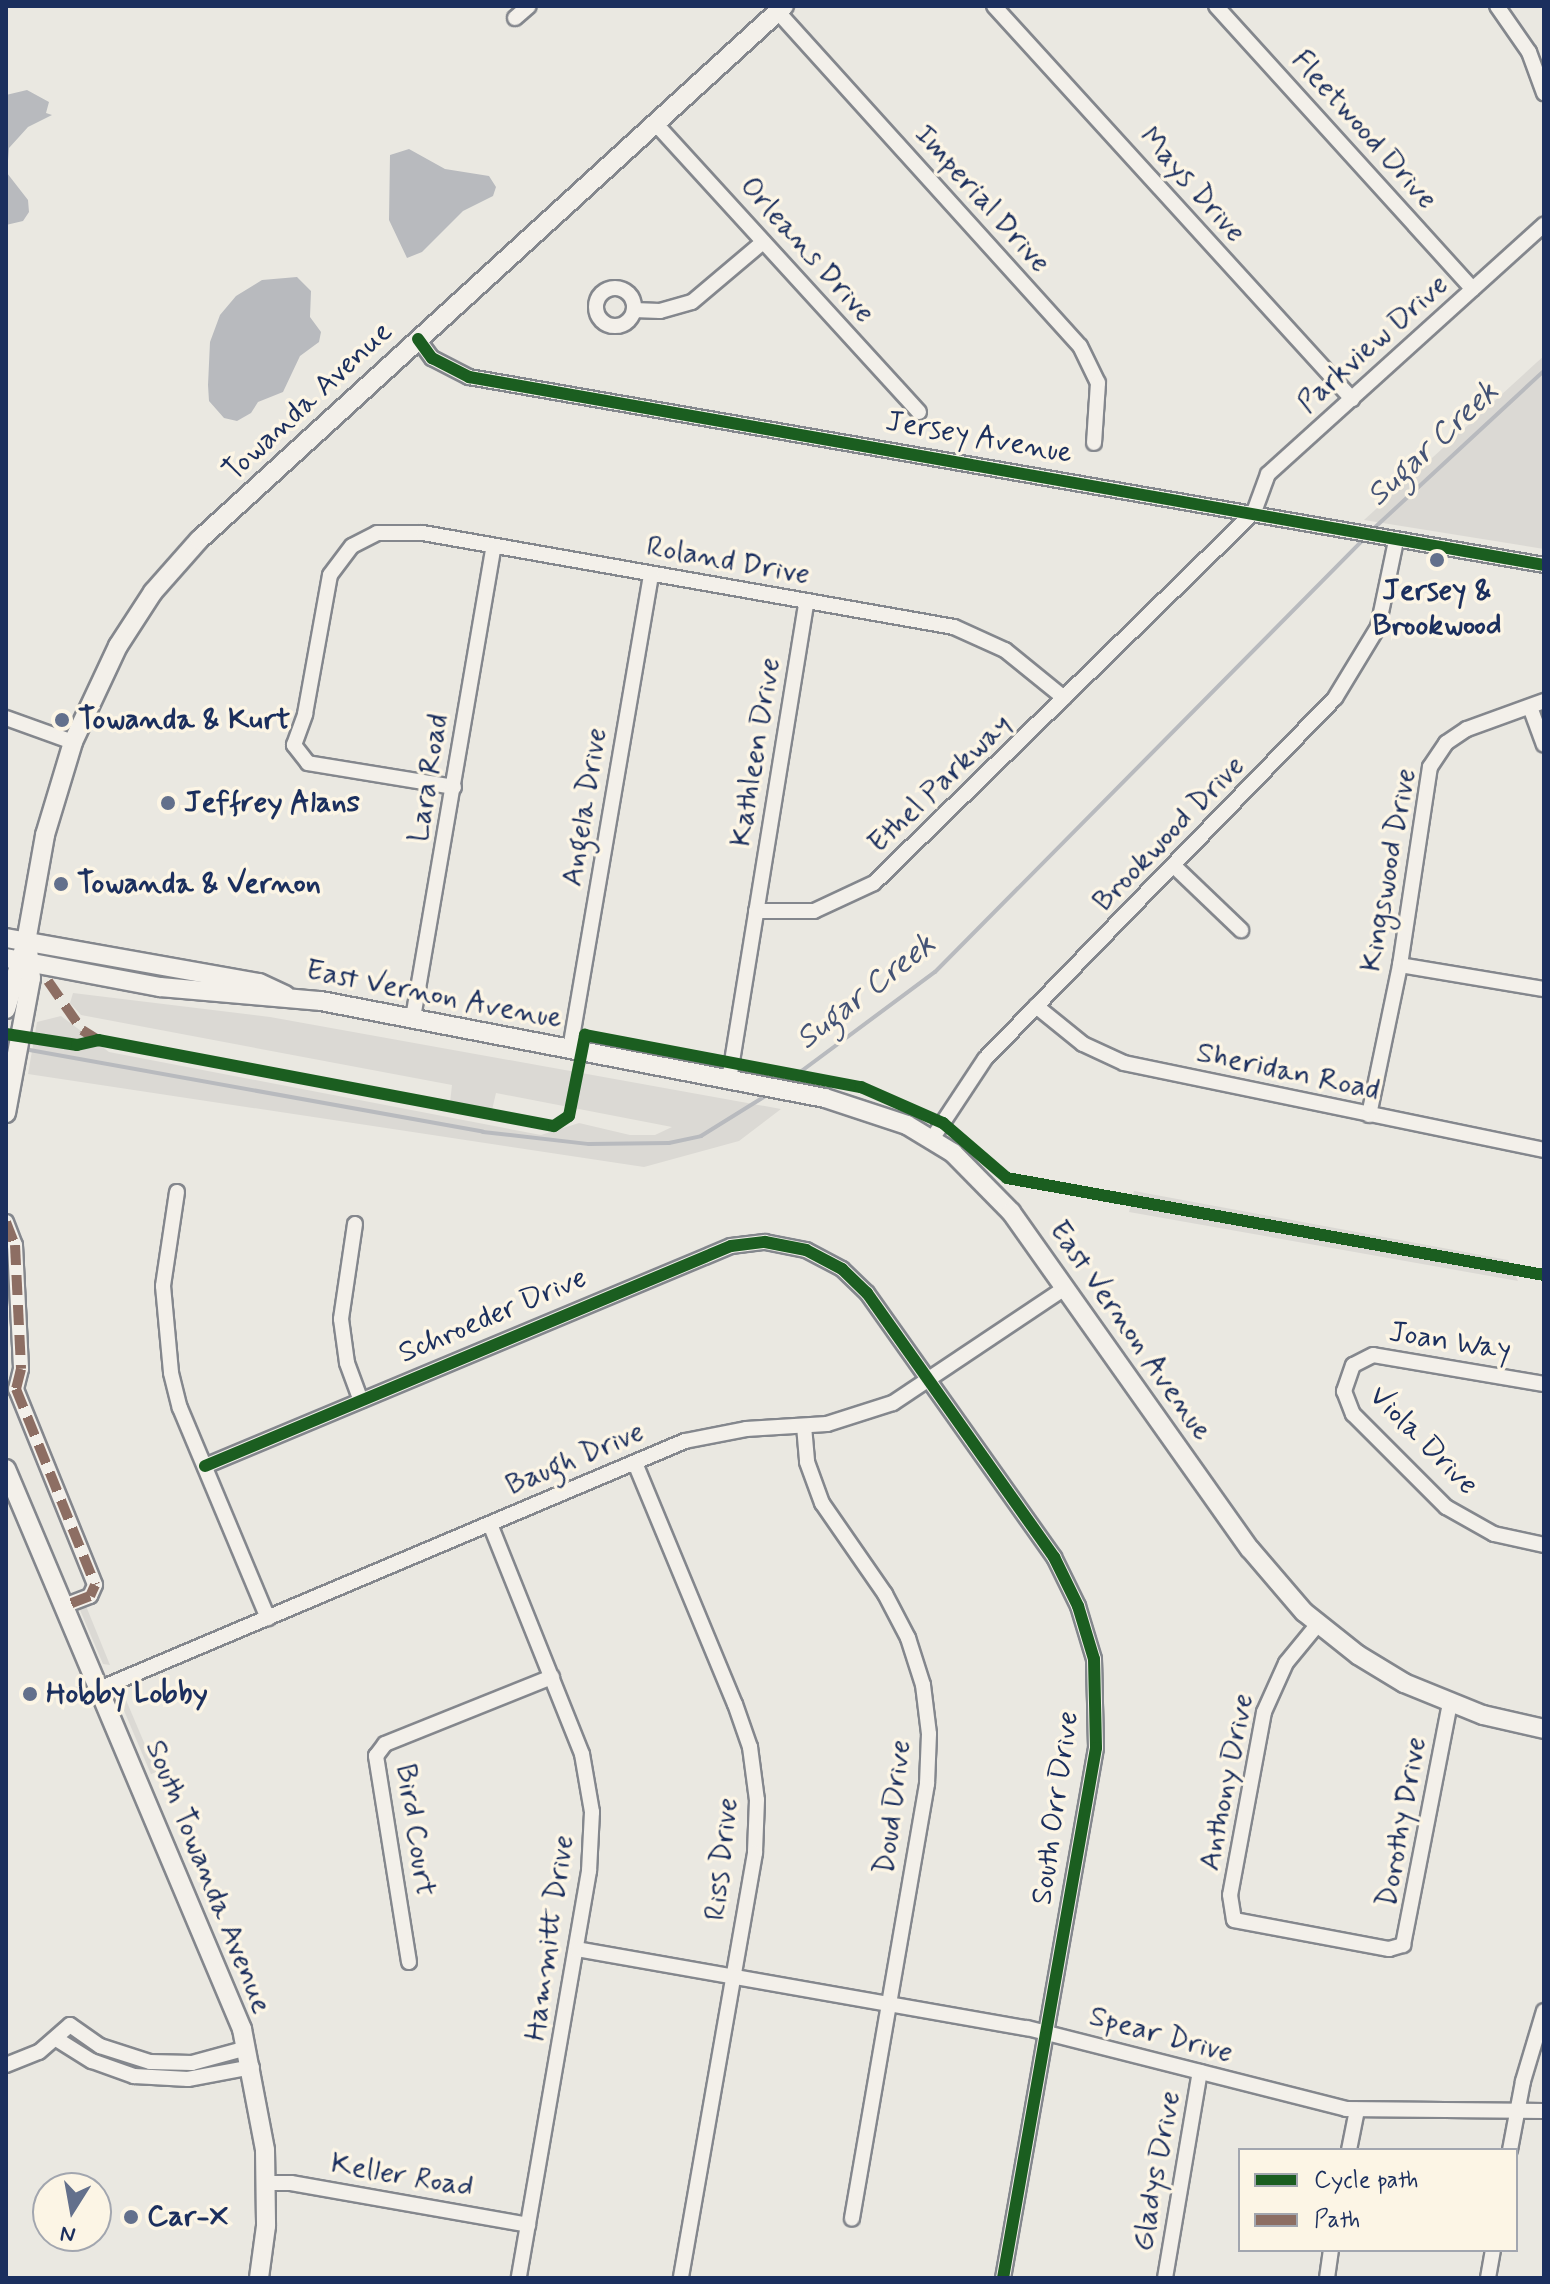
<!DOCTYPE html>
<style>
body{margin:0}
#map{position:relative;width:1550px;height:2284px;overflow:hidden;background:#eae8e1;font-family:Mynerve,sans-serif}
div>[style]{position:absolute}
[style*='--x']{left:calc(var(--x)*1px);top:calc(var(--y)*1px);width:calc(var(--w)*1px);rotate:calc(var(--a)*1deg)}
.green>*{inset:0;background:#dbd9d4;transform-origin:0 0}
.water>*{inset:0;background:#b8babe}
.stream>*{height:4px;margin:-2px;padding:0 2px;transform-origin:2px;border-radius:2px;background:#b8babe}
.roads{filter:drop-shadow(2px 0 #84878d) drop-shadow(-2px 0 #84878d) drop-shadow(0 2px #84878d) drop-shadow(0 -2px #84878d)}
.minor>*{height:14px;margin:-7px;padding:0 7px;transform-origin:7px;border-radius:7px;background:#f3f0ea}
.minor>.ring{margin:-7px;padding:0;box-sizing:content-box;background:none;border:14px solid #f3f0ea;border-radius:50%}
.major>*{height:18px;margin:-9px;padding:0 9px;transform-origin:9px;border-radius:9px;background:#f3f0ea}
.quiet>*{height:10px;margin-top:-5px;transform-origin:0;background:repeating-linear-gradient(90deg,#8d6e63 0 20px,transparent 0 30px)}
.cycleway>*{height:12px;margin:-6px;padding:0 6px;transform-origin:6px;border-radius:6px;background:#1b5e20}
.dots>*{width:22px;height:22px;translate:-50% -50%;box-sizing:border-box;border:4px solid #fcf5e5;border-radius:50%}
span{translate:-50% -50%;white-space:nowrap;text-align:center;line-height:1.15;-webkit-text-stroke:7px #fcf5e5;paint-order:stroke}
.street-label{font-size:30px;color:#1b2f5e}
.poi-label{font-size:30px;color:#1b2f5e;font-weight:700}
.left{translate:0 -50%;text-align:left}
.water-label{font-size:32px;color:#445376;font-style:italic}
.frame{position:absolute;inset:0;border:8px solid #1b2f5e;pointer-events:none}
.legend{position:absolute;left:1238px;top:2148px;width:280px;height:104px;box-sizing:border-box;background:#fcf5e5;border:2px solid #a2a6af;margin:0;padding:10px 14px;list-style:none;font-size:24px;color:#1b2f5e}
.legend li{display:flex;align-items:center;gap:16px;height:40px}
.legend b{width:40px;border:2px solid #a2a6af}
.north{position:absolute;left:32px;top:2172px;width:80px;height:80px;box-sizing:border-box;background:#fcf5e5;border:2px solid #a2a6af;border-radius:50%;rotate:191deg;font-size:22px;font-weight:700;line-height:32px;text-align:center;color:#1b2f5e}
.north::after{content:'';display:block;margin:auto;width:28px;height:36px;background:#63708c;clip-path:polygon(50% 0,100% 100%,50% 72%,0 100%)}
</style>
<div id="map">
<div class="green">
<div style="clip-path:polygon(1544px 356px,1544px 549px,1364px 520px,1536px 363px)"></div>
<div style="clip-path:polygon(73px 993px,270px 1017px,781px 1109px,739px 1141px,644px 1167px,28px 1074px,37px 1022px,61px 1016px,109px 1052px,541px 1135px,579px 1123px,630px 1135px,655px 1135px,672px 1127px,496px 1093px,492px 1110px,450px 1103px,452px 1085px,81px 1015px,70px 1003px)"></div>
<div style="clip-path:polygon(1134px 1191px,1508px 1260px,1518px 1281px,1129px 1212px)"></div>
<div style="clip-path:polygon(86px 1606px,110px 1665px,103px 1664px,80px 1610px)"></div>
<div style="left:126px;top:1700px;width:78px;height:6px;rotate:67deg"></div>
</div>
<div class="water">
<div style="clip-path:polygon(27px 90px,49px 102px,46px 113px,52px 115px,28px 127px,9px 148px,7px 173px,28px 200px,29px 212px,23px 221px,6px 225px,6px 95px)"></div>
<div style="clip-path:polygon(409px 149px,445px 169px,489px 176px,496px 187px,493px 196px,463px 211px,422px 252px,407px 258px,389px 220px,390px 155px)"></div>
<div style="clip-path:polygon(297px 277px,311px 291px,310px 317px,321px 332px,319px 342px,300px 356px,283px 392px,258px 402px,251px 413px,237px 421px,224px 418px,209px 401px,208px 385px,210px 342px,220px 315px,236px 296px,262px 280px)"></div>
</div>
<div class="stream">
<div style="--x:1371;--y:531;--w:236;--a:-42.8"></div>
<div style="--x:24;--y:1049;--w:466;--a:10.2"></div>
<div style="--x:483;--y:1132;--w:107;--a:6.5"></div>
<div style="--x:589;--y:1144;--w:80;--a:-0.7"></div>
<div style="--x:669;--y:1143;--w:33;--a:-12"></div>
<div style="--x:701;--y:1136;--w:81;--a:-31.9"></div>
<div style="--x:784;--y:1084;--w:188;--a:-36.6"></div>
<div style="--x:935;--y:972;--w:611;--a:-45.27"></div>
</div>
<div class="roads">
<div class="minor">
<div style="--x:994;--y:6;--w:532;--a:47.67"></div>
<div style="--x:1216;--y:6;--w:382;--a:47.8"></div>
<div style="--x:1497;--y:6;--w:56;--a:55.2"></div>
<div style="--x:1529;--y:52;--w:44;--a:69.9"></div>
<div style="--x:778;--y:12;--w:450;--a:47.9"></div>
<div style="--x:1080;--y:346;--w:41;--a:64.1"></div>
<div style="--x:1098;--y:383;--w:60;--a:93.8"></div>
<div style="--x:515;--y:18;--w:18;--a:-41"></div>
<div style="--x:656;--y:124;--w:390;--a:47.6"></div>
<div class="ring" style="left:596px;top:288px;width:24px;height:24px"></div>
<div style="--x:634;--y:310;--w:26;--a:2"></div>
<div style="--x:660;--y:311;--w:33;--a:-16"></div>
<div style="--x:692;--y:302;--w:93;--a:-40.2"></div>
<div style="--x:418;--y:339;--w:24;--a:54"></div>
<div style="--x:432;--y:358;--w:42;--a:27.2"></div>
<div style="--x:469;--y:377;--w:1091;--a:9.92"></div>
<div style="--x:1530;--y:707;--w:40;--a:69.8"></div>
<div style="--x:6;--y:718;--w:71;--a:19.7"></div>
<div style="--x:454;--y:787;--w:148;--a:-170.7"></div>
<div style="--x:308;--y:763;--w:23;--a:-128"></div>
<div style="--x:294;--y:745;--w:33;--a:-70"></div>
<div style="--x:305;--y:714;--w:141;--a:-79.8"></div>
<div style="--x:330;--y:575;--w:36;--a:-53"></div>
<div style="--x:352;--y:546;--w:28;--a:-27"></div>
<div style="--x:377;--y:533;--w:46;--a:0"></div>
<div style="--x:423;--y:533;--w:539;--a:10.04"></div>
<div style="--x:954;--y:627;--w:56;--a:24.3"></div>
<div style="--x:1005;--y:650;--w:76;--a:39.1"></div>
<div style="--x:1174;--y:866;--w:93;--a:43.7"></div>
<div style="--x:756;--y:911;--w:58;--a:0"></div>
<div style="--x:814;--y:911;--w:66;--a:-25"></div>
<div style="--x:874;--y:883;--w:531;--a:-44.31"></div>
<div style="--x:1254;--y:512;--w:40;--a:-69.8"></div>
<div style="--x:1268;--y:474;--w:372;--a:-42.1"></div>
<div style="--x:1400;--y:965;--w:146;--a:9.5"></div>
<div style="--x:1036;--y:1006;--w:60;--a:39"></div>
<div style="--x:1083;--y:1044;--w:45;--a:24.9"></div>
<div style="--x:1124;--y:1063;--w:429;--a:11.7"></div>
<div style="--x:413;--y:1018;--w:479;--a:-80.3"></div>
<div style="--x:570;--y:1049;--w:482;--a:-80.3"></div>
<div style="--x:729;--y:1080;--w:485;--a:-80.8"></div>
<div style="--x:1369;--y:1115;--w:153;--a:-78.3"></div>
<div style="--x:1400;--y:965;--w:200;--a:-81.4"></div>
<div style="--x:1430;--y:767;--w:29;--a:-56"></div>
<div style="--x:1446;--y:743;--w:25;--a:-34"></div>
<div style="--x:1467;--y:729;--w:82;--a:-20"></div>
<div style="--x:932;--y:1139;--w:96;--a:-56.5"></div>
<div style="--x:985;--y:1059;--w:503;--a:-45.89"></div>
<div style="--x:1335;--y:698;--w:83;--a:-58.8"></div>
<div style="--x:1378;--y:627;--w:88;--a:-78.2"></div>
<div style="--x:177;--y:1192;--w:95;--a:98.5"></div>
<div style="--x:163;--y:1286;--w:87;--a:84.7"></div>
<div style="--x:171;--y:1373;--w:36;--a:76"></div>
<div style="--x:180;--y:1408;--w:228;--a:67.3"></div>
<div style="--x:6;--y:1222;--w:25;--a:69"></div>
<div style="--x:15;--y:1245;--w:124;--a:87.2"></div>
<div style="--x:21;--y:1369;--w:21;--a:104"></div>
<div style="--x:16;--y:1389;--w:211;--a:68"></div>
<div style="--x:95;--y:1585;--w:12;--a:114"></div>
<div style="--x:90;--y:1596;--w:28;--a:159"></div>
<div style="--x:355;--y:1224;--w:96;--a:98.4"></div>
<div style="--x:341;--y:1319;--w:44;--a:82.2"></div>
<div style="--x:347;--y:1363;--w:40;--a:69.8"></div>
<div style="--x:1544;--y:1384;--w:173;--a:-170.4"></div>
<div style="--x:1373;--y:1355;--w:22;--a:153"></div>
<div style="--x:1353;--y:1365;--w:28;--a:109"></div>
<div style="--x:1344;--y:1391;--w:25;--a:69"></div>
<div style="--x:1353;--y:1414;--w:132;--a:45"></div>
<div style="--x:1446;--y:1507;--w:55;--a:29.4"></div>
<div style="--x:1494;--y:1534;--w:51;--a:12.4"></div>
<div style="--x:804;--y:1426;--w:36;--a:85"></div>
<div style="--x:807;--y:1462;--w:44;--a:69.9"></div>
<div style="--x:822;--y:1503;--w:111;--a:55.3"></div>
<div style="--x:885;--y:1594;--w:50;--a:62.4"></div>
<div style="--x:908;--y:1638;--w:49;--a:72.3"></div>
<div style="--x:923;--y:1685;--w:49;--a:83"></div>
<div style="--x:929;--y:1734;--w:50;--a:92.3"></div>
<div style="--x:927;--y:1784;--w:441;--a:99.8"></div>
<div style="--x:635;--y:1463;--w:261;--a:67.5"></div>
<div style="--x:735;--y:1704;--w:46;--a:70.8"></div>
<div style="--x:750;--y:1747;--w:53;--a:82.5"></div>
<div style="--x:757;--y:1800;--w:53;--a:92.2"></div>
<div style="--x:755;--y:1853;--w:431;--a:99.9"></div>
<div style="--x:205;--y:1466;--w:570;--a:-22.7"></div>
<div style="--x:731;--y:1246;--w:34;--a:-7"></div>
<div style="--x:765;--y:1242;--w:42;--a:11"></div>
<div style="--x:806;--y:1250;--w:41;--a:27.8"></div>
<div style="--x:842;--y:1269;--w:35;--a:44"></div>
<div style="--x:867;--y:1293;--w:324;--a:54.7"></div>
<div style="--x:1054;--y:1557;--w:55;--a:63.9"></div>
<div style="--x:1078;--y:1606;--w:55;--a:73.2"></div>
<div style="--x:1094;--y:1659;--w:89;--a:88.7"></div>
<div style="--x:1096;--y:1748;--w:538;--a:99.95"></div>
<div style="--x:490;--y:1524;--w:248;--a:68.2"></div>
<div style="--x:582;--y:1754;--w:59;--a:80.2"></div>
<div style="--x:592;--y:1812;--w:59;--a:92.9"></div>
<div style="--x:589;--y:1871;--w:413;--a:99.8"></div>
<div style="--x:1318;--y:1624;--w:50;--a:129.4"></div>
<div style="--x:1286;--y:1663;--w:54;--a:114.2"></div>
<div style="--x:1264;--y:1712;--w:186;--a:100.5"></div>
<div style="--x:1230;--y:1895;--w:25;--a:81"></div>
<div style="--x:1234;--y:1920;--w:158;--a:10.6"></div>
<div style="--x:1389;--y:1949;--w:15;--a:-16"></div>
<div style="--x:1403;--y:1945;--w:246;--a:-79"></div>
<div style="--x:99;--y:1689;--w:636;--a:-22.94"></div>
<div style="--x:685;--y:1441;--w:62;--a:-11.1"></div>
<div style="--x:746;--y:1429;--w:81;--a:-3.5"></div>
<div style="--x:827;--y:1424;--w:69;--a:-17.7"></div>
<div style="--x:893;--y:1403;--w:207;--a:-33.8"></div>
<div style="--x:577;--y:1949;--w:457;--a:10"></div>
<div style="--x:1027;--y:2028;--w:329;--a:14.2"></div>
<div style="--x:1346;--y:2109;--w:198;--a:0.6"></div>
<div style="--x:409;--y:1962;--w:209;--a:-99.1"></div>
<div style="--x:376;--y:1756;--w:15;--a:-53"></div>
<div style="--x:385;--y:1744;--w:180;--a:-21.9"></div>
<div style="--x:58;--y:2040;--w:40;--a:32"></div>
<div style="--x:92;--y:2061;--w:45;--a:19.7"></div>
<div style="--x:134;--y:2076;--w:54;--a:3.2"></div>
<div style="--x:188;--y:2079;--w:65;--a:-10.6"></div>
<div style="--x:6;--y:2065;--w:35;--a:-22"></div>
<div style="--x:39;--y:2052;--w:41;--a:-41.1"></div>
<div style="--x:70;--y:2025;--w:37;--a:35"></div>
<div style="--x:100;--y:2046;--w:52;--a:17.7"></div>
<div style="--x:150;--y:2062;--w:42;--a:1.4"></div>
<div style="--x:192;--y:2063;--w:57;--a:-15.3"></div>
<div style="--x:1349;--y:2150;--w:41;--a:-78.7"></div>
<div style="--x:1510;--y:2150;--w:70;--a:-79.3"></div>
<div style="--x:1523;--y:2081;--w:73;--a:-73.3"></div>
<div style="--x:266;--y:2183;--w:25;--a:0"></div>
<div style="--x:291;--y:2183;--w:241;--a:10"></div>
<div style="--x:1165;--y:2278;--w:209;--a:-80.4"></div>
<div style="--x:1327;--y:2278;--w:28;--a:-82"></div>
<div style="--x:1488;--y:2278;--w:28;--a:-80"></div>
</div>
<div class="major">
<div style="--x:6;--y:938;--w:257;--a:10.1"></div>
<div style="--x:259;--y:983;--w:29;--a:25"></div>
<div style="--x:6;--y:958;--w:157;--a:10.7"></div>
<div style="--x:160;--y:987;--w:162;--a:5"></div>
<div style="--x:321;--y:1001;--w:513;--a:10.89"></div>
<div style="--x:825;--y:1098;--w:86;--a:18.2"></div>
<div style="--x:907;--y:1125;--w:54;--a:31.3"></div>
<div style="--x:953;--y:1153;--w:83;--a:45.5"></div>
<div style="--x:1011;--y:1212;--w:413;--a:54.7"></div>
<div style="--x:1250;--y:1549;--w:83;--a:49.4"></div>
<div style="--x:1304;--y:1612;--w:69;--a:38.5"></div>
<div style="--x:1358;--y:1655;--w:54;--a:31.3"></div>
<div style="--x:1404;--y:1683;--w:85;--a:22.1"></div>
<div style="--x:1483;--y:1715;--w:63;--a:12.9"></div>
<div style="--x:6;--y:1009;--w:70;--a:-73.4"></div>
<div style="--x:26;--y:942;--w:109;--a:-79.9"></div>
<div style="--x:45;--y:835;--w:97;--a:-73.2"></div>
<div style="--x:73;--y:742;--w:106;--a:-64.9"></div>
<div style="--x:118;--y:646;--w:64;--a:-57.1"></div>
<div style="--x:153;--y:592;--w:69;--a:-48.5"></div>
<div style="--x:199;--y:540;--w:792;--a:-42.39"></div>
<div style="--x:6;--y:1113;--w:137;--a:-79.5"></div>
<div style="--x:31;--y:978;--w:27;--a:-96"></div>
<div style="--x:6;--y:1469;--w:608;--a:67.15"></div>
<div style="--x:242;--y:2029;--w:123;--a:79.2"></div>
<div style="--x:265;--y:2150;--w:76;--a:89.2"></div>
<div style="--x:266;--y:2226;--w:52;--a:97.7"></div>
</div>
</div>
<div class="quiet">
<div style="--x:48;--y:981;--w:60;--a:55.2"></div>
<div style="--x:82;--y:1030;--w:19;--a:32"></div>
<div style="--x:6;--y:1222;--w:25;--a:69"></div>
<div style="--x:15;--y:1245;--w:124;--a:87.2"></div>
<div style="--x:21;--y:1369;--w:21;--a:104"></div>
<div style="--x:16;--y:1389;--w:211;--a:68"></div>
<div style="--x:95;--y:1585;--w:12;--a:114"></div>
<div style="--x:90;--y:1596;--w:28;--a:159"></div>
</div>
<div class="cycleway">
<div style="--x:418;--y:339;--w:24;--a:54"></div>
<div style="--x:432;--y:358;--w:42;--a:27.2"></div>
<div style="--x:469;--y:377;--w:1091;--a:9.92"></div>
<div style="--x:6;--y:1034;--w:72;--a:8.8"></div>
<div style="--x:77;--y:1045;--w:22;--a:-13"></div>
<div style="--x:98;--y:1040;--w:464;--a:10.7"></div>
<div style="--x:554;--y:1126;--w:18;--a:-34"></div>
<div style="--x:569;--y:1116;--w:83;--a:-78.8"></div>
<div style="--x:585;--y:1035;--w:281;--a:10.7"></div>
<div style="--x:861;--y:1087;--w:90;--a:23.7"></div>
<div style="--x:943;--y:1123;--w:84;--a:40.7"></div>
<div style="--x:1007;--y:1178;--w:546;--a:10.24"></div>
<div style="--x:205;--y:1466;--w:570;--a:-22.7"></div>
<div style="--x:731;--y:1246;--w:34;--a:-7"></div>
<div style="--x:765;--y:1242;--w:42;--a:11"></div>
<div style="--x:806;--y:1250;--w:41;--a:27.8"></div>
<div style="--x:842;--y:1269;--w:35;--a:44"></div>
<div style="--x:867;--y:1293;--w:324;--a:54.7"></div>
<div style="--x:1054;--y:1557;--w:55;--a:63.9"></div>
<div style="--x:1078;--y:1606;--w:55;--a:73.2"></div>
<div style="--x:1094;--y:1659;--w:89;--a:88.7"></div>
<div style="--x:1096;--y:1748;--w:538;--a:99.95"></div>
</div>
<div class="dots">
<div style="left:1437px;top:560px;background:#63708c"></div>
<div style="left:62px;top:720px;background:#63708c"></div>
<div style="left:168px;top:803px;background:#63708c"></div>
<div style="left:61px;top:884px;background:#63708c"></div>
<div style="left:30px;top:1694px;background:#63708c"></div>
<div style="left:131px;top:2217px;background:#63708c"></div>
</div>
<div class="street-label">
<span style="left:1364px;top:130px;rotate:48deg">Fleetwood Drive</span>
<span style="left:1192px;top:185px;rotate:48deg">Mays Drive</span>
<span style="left:982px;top:199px;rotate:48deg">Imperial Drive</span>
<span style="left:807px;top:250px;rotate:48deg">Orleans Drive</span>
<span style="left:1373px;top:344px;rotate:-42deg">Parkview Drive</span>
<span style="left:308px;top:402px;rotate:-43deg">Towanda Avenue</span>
<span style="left:979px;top:438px;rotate:10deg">Jersey Avenue</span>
<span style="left:728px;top:561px;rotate:10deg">Roland Drive</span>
<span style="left:756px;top:752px;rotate:-81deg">Kathleen Drive</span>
<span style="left:429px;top:778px;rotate:-81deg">Lara Road</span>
<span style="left:940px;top:784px;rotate:-44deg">Ethel Parkway</span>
<span style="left:585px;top:807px;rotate:-81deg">Angela Drive</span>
<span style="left:1169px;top:834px;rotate:-46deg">Brookwood Drive</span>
<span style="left:1389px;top:870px;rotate:-80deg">Kingswood Drive</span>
<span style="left:434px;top:995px;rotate:11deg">East Vernon Avenue</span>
<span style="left:1288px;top:1072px;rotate:12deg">Sheridan Road</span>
<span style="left:493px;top:1316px;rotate:-23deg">Schroeder Drive</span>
<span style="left:1130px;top:1331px;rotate:55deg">East Vernon Avenue</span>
<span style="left:1450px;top:1342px;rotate:9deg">Joan Way</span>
<span style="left:1423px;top:1441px;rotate:45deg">Viola Drive</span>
<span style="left:575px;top:1459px;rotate:-23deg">Baugh Drive</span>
<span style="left:1227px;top:1782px;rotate:-79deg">Anthony Drive</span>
<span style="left:893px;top:1807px;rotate:-83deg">Doud Drive</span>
<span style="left:1056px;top:1808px;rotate:-82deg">South Orr Drive</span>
<span style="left:1402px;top:1822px;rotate:-80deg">Dorothy Drive</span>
<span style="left:415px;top:1830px;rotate:81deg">Bird Court</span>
<span style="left:722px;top:1859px;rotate:-84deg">Riss Drive</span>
<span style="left:208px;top:1877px;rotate:68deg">South Towanda Avenue</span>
<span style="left:550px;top:1938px;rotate:-82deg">Hammitt Drive</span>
<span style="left:1161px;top:2035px;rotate:15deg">Spear Drive</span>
<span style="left:1157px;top:2171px;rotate:-80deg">Gladys Drive</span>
<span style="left:402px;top:2176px;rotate:10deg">Keller Road</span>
</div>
<div class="poi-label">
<span style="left:1437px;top:608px">Jersey &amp;<br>Brookwood</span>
<span class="left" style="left:78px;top:720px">Towanda &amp; Kurt</span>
<span class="left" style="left:184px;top:803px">Jeffrey Alans</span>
<span class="left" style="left:77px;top:884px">Towanda &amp; Vernon</span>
<span class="left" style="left:46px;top:1694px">Hobby Lobby</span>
<span class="left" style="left:147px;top:2217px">Car-X</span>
</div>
<div class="water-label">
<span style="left:1433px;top:444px;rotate:-43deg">Sugar Creek</span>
<span style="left:866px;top:992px;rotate:-38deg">Sugar Creek</span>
</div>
<div class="frame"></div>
<ul class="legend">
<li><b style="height:10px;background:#1b5e20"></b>Cycle path</li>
<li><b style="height:10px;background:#8d6e63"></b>Path</li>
</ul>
<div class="north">N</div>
</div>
